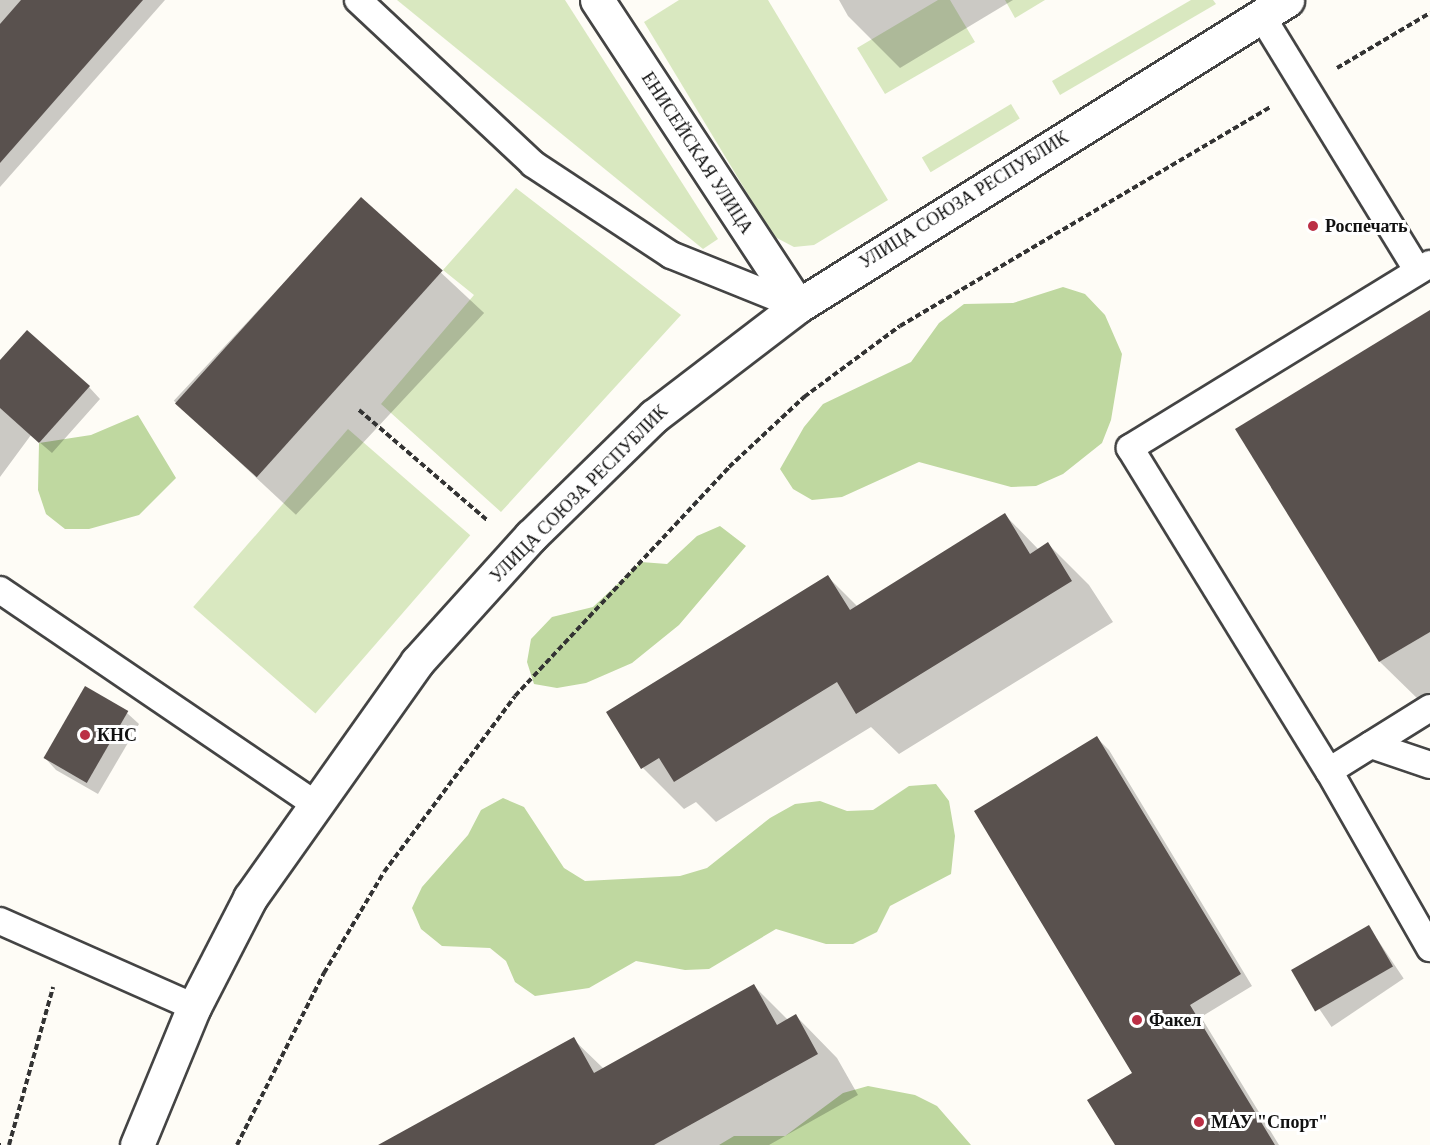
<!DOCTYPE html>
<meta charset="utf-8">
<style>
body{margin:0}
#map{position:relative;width:1430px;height:1145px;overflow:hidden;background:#fefcf6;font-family:Georgia,serif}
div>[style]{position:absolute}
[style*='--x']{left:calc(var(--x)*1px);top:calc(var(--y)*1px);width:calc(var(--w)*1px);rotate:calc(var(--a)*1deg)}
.green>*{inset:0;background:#d9e8c0;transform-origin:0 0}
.forest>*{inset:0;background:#bfd8a0}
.shadow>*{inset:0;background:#0003;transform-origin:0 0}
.building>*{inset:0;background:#59514e;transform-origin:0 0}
.path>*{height:4px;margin-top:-2px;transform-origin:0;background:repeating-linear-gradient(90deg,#333 0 6px,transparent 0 9px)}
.roads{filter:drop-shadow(2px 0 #444) drop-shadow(-2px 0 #444) drop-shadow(0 2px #444) drop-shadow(0 -2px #444)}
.service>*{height:26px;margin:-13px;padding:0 13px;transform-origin:13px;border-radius:13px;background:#fff}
.minor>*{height:33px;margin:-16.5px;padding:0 16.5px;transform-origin:16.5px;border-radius:16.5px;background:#fff}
.tertiary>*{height:33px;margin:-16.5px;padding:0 16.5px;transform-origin:16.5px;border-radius:16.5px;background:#fff}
.dots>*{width:16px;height:16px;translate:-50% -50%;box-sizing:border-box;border:3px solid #fff;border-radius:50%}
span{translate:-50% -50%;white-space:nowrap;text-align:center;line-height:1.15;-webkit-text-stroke:6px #fff;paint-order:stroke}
.street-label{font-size:18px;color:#111}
.poi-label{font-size:18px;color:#111;font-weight:700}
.left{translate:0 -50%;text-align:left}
</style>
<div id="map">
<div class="green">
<div style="clip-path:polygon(397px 0,565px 0,718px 239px,703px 249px)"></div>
<div style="clip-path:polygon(679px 0,768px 0,888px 200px,814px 245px,794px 247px,773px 236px,644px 22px)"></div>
<div style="clip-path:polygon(938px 0,950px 0,975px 42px,885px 94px,857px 48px)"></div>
<div style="clip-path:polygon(1005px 0,1045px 0,1015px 18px)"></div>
<div style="clip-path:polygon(1191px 0,1213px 0,1216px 4px,1060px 95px,1052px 81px)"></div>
<div style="left:1011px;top:104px;width:17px;height:104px;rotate:59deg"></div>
<div style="clip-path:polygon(516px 188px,681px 315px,501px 512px,381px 404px,474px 295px,443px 270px)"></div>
<div style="left:348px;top:429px;width:162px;height:236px;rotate:41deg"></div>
</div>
<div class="forest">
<div style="clip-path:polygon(1063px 287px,1085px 294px,1105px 315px,1122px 354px,1111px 420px,1102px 443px,1063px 474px,1036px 486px,1011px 487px,919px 462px,842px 497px,812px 500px,793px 489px,780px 469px,804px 427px,823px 404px,911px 362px,939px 323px,964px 304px,1013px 303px)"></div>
<div style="clip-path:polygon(138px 415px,176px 478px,139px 515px,89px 529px,65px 529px,46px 514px,38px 490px,39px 443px,91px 435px)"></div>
<div style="clip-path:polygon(720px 526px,746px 546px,679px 625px,632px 663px,586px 683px,557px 688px,534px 684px,527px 662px,531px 639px,552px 617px,593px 607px,641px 562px,667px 564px,697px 536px)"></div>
<div style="clip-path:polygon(936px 784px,949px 801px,955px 836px,951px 874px,890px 906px,877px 932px,853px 944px,826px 944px,776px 929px,709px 969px,685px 970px,636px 961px,589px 988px,535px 996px,515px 982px,506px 961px,490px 948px,442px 946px,421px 929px,412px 908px,422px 887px,468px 835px,481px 810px,503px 798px,524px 807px,564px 868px,585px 881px,680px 876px,707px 868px,770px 818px,795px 804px,820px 801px,847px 811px,873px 810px,909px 786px)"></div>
<div style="clip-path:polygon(868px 1086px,915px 1095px,937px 1106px,971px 1145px,719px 1145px,734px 1136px,785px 1136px,843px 1093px)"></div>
</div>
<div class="shadow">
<div style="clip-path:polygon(0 0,165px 0,0 187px)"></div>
<div style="clip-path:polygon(839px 0,1013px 0,900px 68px,848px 16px)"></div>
<div style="left:362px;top:199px;width:167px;height:276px;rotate:43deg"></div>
<div style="clip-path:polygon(1430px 312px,1430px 698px,1422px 703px,1380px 662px,1238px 430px)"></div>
<div style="clip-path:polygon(0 363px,89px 387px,100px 399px,52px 453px,31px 435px,0 477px)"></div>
<div style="clip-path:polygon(1005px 515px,1039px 550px,1048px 544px,1089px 585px,1113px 622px,899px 754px,871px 727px,716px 822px,696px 802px,684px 809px,643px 768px,828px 577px,858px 607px)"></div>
<div style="clip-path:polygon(127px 713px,139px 724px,98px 794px,56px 770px,45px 758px)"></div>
<div style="clip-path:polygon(1097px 738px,1109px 750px,1252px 986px,1201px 1017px,1279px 1145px,1116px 1145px,1134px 1074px)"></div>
<div style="left:1369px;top:927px;width:62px;height:87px;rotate:56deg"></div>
<div style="clip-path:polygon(754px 986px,788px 1020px,796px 1016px,837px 1058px,858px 1095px,769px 1145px,381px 1145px,573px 1039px,604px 1069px)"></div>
</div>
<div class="building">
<div style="clip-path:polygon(21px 0,143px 0,0 163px,0 24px)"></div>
<div style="left:361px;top:197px;width:110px;height:278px;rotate:42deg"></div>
<div style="clip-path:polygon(1430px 310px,1430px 632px,1379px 662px,1235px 429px)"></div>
<div style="clip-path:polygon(27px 330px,90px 386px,39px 443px,0 408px,0 360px)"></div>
<div style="clip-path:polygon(1005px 513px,1030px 554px,1048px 542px,1072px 581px,856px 714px,837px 682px,674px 782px,659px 758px,641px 769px,606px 712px,828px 575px,850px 610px)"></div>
<div style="left:85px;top:686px;width:50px;height:83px;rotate:30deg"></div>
<div style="clip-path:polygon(1097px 736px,1241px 974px,1190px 1005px,1275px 1145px,1115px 1145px,1087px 1100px,1132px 1073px,974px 811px)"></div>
<div style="left:1369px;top:925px;width:48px;height:90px;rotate:60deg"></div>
<div style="clip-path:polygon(754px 984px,777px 1025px,796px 1014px,818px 1054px,654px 1145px,378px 1145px,574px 1037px,594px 1073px)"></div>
</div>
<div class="path">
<div style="--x:1337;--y:68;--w:108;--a:-30.6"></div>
<div style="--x:359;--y:410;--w:170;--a:40.7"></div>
<div style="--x:0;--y:1145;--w:1;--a:0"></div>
<div style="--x:9;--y:1145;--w:164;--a:-74.4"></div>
<div style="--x:237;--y:1145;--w:193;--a:-63.2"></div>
<div style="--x:324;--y:973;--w:117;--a:-59.3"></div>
<div style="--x:384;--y:872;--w:219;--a:-53.3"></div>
<div style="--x:515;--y:696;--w:313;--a:-46.9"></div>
<div style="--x:729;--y:467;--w:103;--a:-43"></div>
<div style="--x:804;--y:397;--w:119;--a:-36.5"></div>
<div style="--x:900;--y:326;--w:431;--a:-30.6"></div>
</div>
<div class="roads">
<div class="service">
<div style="--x:358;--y:0;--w:240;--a:43.1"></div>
<div style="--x:533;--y:164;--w:165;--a:33.4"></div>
<div style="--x:671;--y:255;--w:137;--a:21.9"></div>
<div style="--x:1261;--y:15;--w:300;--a:58.5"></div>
<div style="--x:1430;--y:264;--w:352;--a:148.5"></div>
<div style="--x:1130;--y:448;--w:379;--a:58.4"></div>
<div style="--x:1329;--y:771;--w:119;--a:-32"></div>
<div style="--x:0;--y:590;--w:381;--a:34.2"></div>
<div style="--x:1371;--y:745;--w:62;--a:18.7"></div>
<div style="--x:1329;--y:771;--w:204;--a:60.3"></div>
<div style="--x:0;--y:921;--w:212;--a:23.9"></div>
</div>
<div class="minor">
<div style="--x:597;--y:0;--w:366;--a:56.7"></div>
</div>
<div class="tertiary">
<div style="--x:137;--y:1145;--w:149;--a:-67.6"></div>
<div style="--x:194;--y:1007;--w:123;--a:-62.8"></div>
<div style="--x:250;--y:898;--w:289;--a:-54.7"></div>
<div style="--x:417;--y:662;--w:170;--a:-47.9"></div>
<div style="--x:531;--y:536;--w:172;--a:-44.3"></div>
<div style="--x:654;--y:416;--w:181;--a:-37.4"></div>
<div style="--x:798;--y:306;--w:577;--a:-32.04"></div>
</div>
</div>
<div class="dots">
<div style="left:1313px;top:226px;background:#bb2f45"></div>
<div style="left:85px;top:735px;background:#bb2f45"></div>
<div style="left:1137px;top:1020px;background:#bb2f45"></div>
<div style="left:1199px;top:1122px;background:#bb2f45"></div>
</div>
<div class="street-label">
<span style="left:697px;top:153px;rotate:57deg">ЕНИСЕЙСКАЯ УЛИЦА</span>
<span style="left:964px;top:200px;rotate:-32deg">УЛИЦА СОЮЗА РЕСПУБЛИК</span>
<span style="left:579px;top:494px;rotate:-45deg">УЛИЦА СОЮЗА РЕСПУБЛИК</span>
</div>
<div class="poi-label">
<span class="left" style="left:1325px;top:226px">Роспечать</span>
<span class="left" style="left:97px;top:735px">КНС</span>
<span class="left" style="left:1149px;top:1020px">Факел</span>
<span class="left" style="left:1211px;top:1122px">МАУ "Спорт"</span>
</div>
</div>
